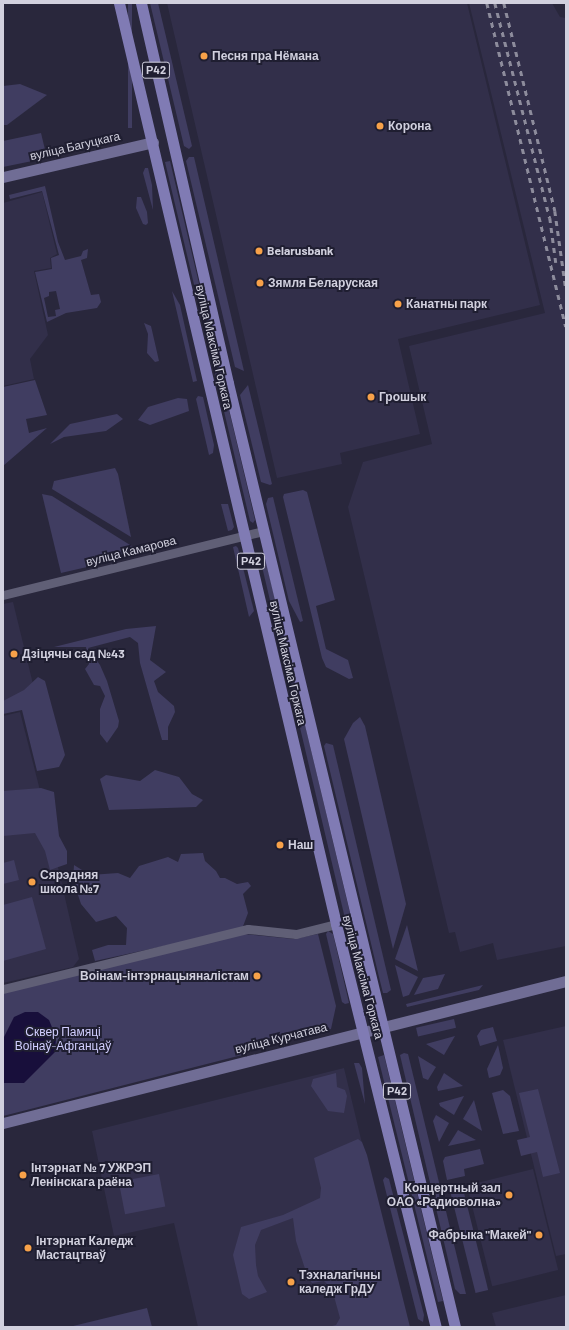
<!DOCTYPE html>
<meta charset="utf-8">
<style>
body{margin:0}
#map{position:relative;width:569px;height:1330px;overflow:hidden;background:#29273c;font-family:Barlow,sans-serif}
div>[style]{position:absolute}
[style*='--x']{left:calc(var(--x)*1px);top:calc(var(--y)*1px);width:calc(var(--w)*1px);rotate:calc(var(--a)*1deg)}
.built>*{inset:0;background:#322f4a;transform-origin:0 0}
.green>*{inset:0;background:#403d61;transform-origin:0 0}
.water>*{inset:0;background:#180f3b}
.minor>*{height:9px;margin:-4.5px;padding:0 4.5px;transform-origin:4.5px;border-radius:4.5px;background:#605f76}
.secondary>*{height:11px;margin:-5.5px;padding:0 5.5px;transform-origin:5.5px;border-radius:5.5px;background:#706d95}
.primary>*{height:11px;margin:-5.5px;padding:0 5.5px;transform-origin:5.5px;border-radius:5.5px;background:#807bb4}
.rail>*{height:2.5px;margin-top:-1.25px;transform-origin:0;background:repeating-linear-gradient(90deg,#8d8c9c 0 5px,transparent 0 10px)}
.dots>*{width:11px;height:11px;translate:-50% -50%;box-sizing:border-box;border:2px solid #1f1e31;border-radius:50%}
span{translate:-50% -50%;white-space:nowrap;text-align:center;line-height:1.15;-webkit-text-stroke:4px #1f1e31;paint-order:stroke}
.shield-label span{padding:1px 3px;background:#1f1e31;border:1px solid;border-radius:3px;-webkit-text-stroke-width:0}
.shield-label{font-size:11px;color:#d1d0de;font-weight:700}
.poi-label{font-size:12px;color:#d1d0de;font-weight:700}
.left{translate:0 -50%;text-align:left}
.right{translate:-100% -50%;text-align:right}
.street-label{font-size:12px;color:#d1d0de}
.park-label{font-size:12px;color:#d1cefe}
.frame{position:absolute;inset:0;border:4px solid #d1d0de;pointer-events:none}
</style>
<div id="map">
<div class="built">
<div style="clip-path:polygon(167px 3px,467px 3px,540px 305px,398px 339px,420px 434px,340px 453px,342px 464px,277px 478px)"></div>
<div style="clip-path:polygon(469px 3px,552px 3px,560px 17px,566px 18px,566px 946px,497px 960px,493px 943px,460px 952px,455px 932px,449px 933px,348px 507px,363px 462px,432px 444px,409px 346px,545px 313px)"></div>
<div style="clip-path:polygon(42px 192px,57px 254px,50px 258px,51px 268px,34px 271px,48px 335px,30px 359px,34px 379px,3px 386px,3px 203px)"></div>
<div style="clip-path:polygon(13px 602px,33px 684px,30px 694px,3px 701px,3px 604px)"></div>
<div style="clip-path:polygon(20px 712px,44px 806px,79px 959px,73px 967px,3px 983px,3px 716px)"></div>
<div style="clip-path:polygon(566px 1026px,566px 1254px,556px 1256px,503px 1040px)"></div>
<div style="clip-path:polygon(344px 1068px,406px 1327px,198px 1327px,174px 1223px,114px 1236px,92px 1131px)"></div>
<div style="left:533px;top:1169px;width:104px;height:68px;rotate:76deg"></div>
<div style="clip-path:polygon(566px 1295px,566px 1327px,496px 1327px,492px 1313px)"></div>
</div>
<div class="green">
<div style="left:128px;top:3px;width:4px;height:125px"></div>
<div style="clip-path:polygon(150px 3px,158px 3px,192px 146px,189px 149px,184px 146px)"></div>
<div style="clip-path:polygon(20px 84px,47px 95px,7px 125px,3px 125px,3px 86px)"></div>
<div style="clip-path:polygon(41px 133px,47px 158px,3px 167px,3px 141px)"></div>
<div style="clip-path:polygon(189px 157px,194px 157px,244px 371px,235px 367px,186px 161px)"></div>
<div style="clip-path:polygon(170px 161px,255px 520px,253px 523px,250px 521px,165px 162px)"></div>
<div style="clip-path:polygon(145px 168px,148px 168px,152px 185px,153px 210px,143px 173px)"></div>
<div style="clip-path:polygon(evenodd,45px 186px,58px 242px,65px 260px,81px 256px,83px 251px,88px 249px,87px 258px,81px 260px,91px 295px,99px 294px,101px 302px,97px 308px,66px 313px,47px 322px,35px 272px,52px 269px,51px 258px,59px 255px,42px 191px,10px 199px,9px 195px,45px 186px,56px 291px,60px 309px,55px 310px,56px 316px,48px 317px,44px 298px,49px 296px,49px 292px,56px 291px)"></div>
<div style="clip-path:polygon(137px 197px,141px 197px,147px 212px,148px 223px,146px 225px,143px 224px,136px 208px)"></div>
<div style="clip-path:polygon(172px 291px,180px 305px,197px 381px,193px 382px)"></div>
<div style="clip-path:polygon(144px 323px,151px 326px,159px 361px,155px 362px,147px 353px,148px 334px)"></div>
<div style="clip-path:polygon(35px 380px,47px 415px,26px 419px,29px 433px,47px 428px,3px 466px,3px 387px)"></div>
<div style="clip-path:polygon(248px 385px,272px 484px,270px 485px,261px 482px,240px 395px)"></div>
<div style="clip-path:polygon(198px 396px,203px 397px,214px 445px,213px 453px,209px 455px,196px 399px)"></div>
<div style="clip-path:polygon(178px 398px,187px 399px,189px 411px,150px 425px,138px 420px,148px 407px)"></div>
<div style="clip-path:polygon(117px 414px,123px 419px,106px 431px,64px 437px,50px 444px,70px 424px)"></div>
<div style="clip-path:polygon(115px 468px,118px 474px,131px 537px,52px 489px,54px 481px)"></div>
<div style="clip-path:polygon(303px 490px,307px 492px,335px 600px,316px 606px,326px 649px,348px 660px,353px 678px,349px 679px,326px 667px,322px 658px,283px 497px,284px 494px)"></div>
<div style="clip-path:polygon(42px 494px,52px 496px,138px 550px,139px 555px,61px 573px)"></div>
<div style="clip-path:polygon(273px 497px,303px 621px,300px 622px,289px 601px,266px 504px,268px 498px)"></div>
<div style="clip-path:polygon(221px 504px,228px 504px,234px 527px,232px 530px,228px 531px)"></div>
<div style="clip-path:polygon(236px 546px,238px 548px,254px 611px,249px 617px,233px 547px)"></div>
<div style="clip-path:polygon(265px 557px,370px 997px,364px 999px,260px 558px)"></div>
<div style="clip-path:polygon(156px 626px,150px 660px,166px 672px,154px 681px,158px 692px,174px 706px,175px 712px,168px 727px,168px 740px,162px 740px,140px 663px,138px 643px,130px 637px,88px 648px,100px 665px,107px 681px,119px 721px,118px 727px,107px 743px,100px 734px,100px 709px,105px 696px,100px 686px,94px 685px,85px 669px,89px 664px,86px 647px,54px 647px,126px 629px)"></div>
<div style="clip-path:polygon(38px 677px,45px 681px,65px 755px,59px 767px,37px 771px,22px 710px,3px 714px,3px 701px,24px 690px)"></div>
<div style="clip-path:polygon(360px 717px,365px 726px,406px 904px,393px 949px,344px 739px,353px 723px)"></div>
<div style="clip-path:polygon(326px 743px,333px 745px,391px 990px,387px 993px,383px 993px,379px 977px,324px 746px)"></div>
<div style="clip-path:polygon(155px 770px,179px 777px,192px 794px,203px 800px,196px 807px,109px 810px,100px 779px,106px 775px,140px 781px)"></div>
<div style="clip-path:polygon(41px 788px,54px 792px,59px 836px,67px 851px,67px 864px,50px 870px,45px 851px,35px 833px,3px 836px,3px 791px)"></div>
<div style="clip-path:polygon(203px 853px,205px 861px,216px 871px,220px 878px,225px 878px,237px 884px,248px 882px,251px 886px,243px 894px,248px 913px,242px 929px,95px 961px,92px 950px,108px 945px,126px 945px,127px 928px,116px 916px,96px 922px,81px 904px,73px 880px,74px 865px,90px 875px,118px 873px,130px 878px,139px 866px,168px 857px,178px 862px,181px 854px)"></div>
<div style="clip-path:polygon(14px 860px,19px 880px,3px 884px,3px 863px)"></div>
<div style="clip-path:polygon(32px 897px,46px 949px,3px 961px,3px 905px)"></div>
<div style="clip-path:polygon(407px 925px,418px 971px,395px 959px)"></div>
<div style="clip-path:polygon(328px 931px,333px 934px,349px 1003px,345px 1004px,342px 1002px,326px 934px)"></div>
<div style="clip-path:polygon(244px 934px,294px 939px,318px 934px,336px 1006px,331px 1029px,311px 1034px,301px 1030px,240px 1046px,242px 1055px,3px 1116px,3px 991px)"></div>
<div style="clip-path:polygon(395px 965px,418px 977px,409px 995px,403px 997px)"></div>
<div style="clip-path:polygon(445px 974px,438px 989px,414px 995px,423px 978px)"></div>
<div style="clip-path:polygon(483px 985px,479px 990px,407px 1007px,406px 1004px)"></div>
<div style="left:454px;top:1019px;width:9px;height:39px;rotate:77deg"></div>
<div style="clip-path:polygon(493px 1027px,497px 1041px,480px 1046px,477px 1036px,481px 1030px)"></div>
<div style="clip-path:polygon(455px 1036px,444px 1055px,426px 1044px)"></div>
<div style="clip-path:polygon(498px 1045px,503px 1068px,500px 1075px,489px 1078px,487px 1069px)"></div>
<div style="clip-path:polygon(404px 1053px,408px 1054px,466px 1294px,460px 1294px,455px 1289px,400px 1055px)"></div>
<div style="clip-path:polygon(384px 1055px,443px 1301px,438px 1302px,378px 1057px)"></div>
<div style="clip-path:polygon(418px 1056px,436px 1067px,428px 1080px,423px 1078px)"></div>
<div style="clip-path:polygon(354px 1063px,359px 1063px,362px 1068px,365px 1104px)"></div>
<div style="clip-path:polygon(336px 1073px,337px 1087px,345px 1090px,347px 1096px,344px 1113px,328px 1111px,311px 1086px,313px 1079px)"></div>
<div style="clip-path:polygon(444px 1073px,463px 1086px,438px 1091px,437px 1087px)"></div>
<div style="clip-path:polygon(538px 1089px,560px 1173px,543px 1177px,537px 1152px,521px 1156px,517px 1140px,530px 1137px,519px 1093px)"></div>
<div style="clip-path:polygon(503px 1090px,510px 1096px,519px 1131px,503px 1134px,492px 1093px)"></div>
<div style="clip-path:polygon(464px 1096px,454px 1115px,440px 1106px,439px 1103px)"></div>
<div style="clip-path:polygon(474px 1100px,482px 1131px,463px 1119px)"></div>
<div style="clip-path:polygon(436px 1115px,449px 1123px,439px 1142px,433px 1121px)"></div>
<div style="clip-path:polygon(458px 1130px,476px 1140px,448px 1146px)"></div>
<div style="clip-path:polygon(358px 1139px,362px 1142px,367px 1155px,410px 1327px,328px 1327px,336px 1325px,340px 1318px,332px 1289px,324px 1281px,312px 1283px,308px 1278px,296px 1241px,293px 1218px,261px 1230px,255px 1245px,256px 1265px,258px 1276px,267px 1292px,249px 1299px,242px 1294px,233px 1255px,241px 1227px,283px 1215px,320px 1198px,321px 1188px,314px 1158px)"></div>
<div style="clip-path:polygon(480px 1149px,484px 1164px,464px 1169px,465px 1176px,447px 1180px,443px 1161px,445px 1157px)"></div>
<div style="left:159px;top:1174px;width:33px;height:41px;rotate:79deg"></div>
<div style="clip-path:polygon(385px 1177px,389px 1179px,424px 1315px,423px 1322px,418px 1319px,383px 1180px)"></div>
<div style="left:463px;top:1189px;width:104px;height:13px;rotate:76deg"></div>
<div style="clip-path:polygon(147px 1308px,152px 1327px,69px 1327px)"></div>
</div>
<div class="water">
<div style="clip-path:polygon(25px 1012px,38px 1012px,49px 1020px,56px 1037px,55px 1052px,24px 1083px,3px 1083px,3px 1039px,14px 1017px)"></div>
</div>
<div class="minor">
<div style="--x:3;--y:595;--w:269;--a:-13.8"></div>
<div style="--x:3;--y:989;--w:252;--a:-13.8"></div>
<div style="--x:248;--y:929;--w:48;--a:5.9"></div>
<div style="--x:296;--y:934;--w:41;--a:-14"></div>
</div>
<div class="secondary">
<div style="--x:3;--y:177;--w:154;--a:-13.1"></div>
<div style="--x:3;--y:1123;--w:581;--a:-14.16"></div>
</div>
<div class="primary">
<div style="--x:119;--y:3;--w:946;--a:76.74"></div>
<div style="--x:336;--y:924;--w:415;--a:76.1"></div>
<div style="--x:141;--y:3;--w:390;--a:77.1"></div>
<div style="--x:228;--y:383;--w:971;--a:76.48"></div>
</div>
<div class="rail">
<div style="--x:487;--y:3;--w:333;--a:76.3"></div>
<div style="--x:495;--y:3;--w:222;--a:75.7"></div>
<div style="--x:550;--y:218;--w:45;--a:82.4"></div>
<div style="--x:504;--y:3;--w:214;--a:76.2"></div>
<div style="--x:555;--y:211;--w:79;--a:82"></div>
</div>
<div class="dots">
<div style="left:204px;top:56px;background:#f7a149"></div>
<div style="left:380px;top:126px;background:#f7a149"></div>
<div style="left:259px;top:251px;background:#f7a149"></div>
<div style="left:260px;top:283px;background:#f7a149"></div>
<div style="left:398px;top:304px;background:#f7a149"></div>
<div style="left:371px;top:397px;background:#f7a149"></div>
<div style="left:14px;top:654px;background:#f7a149"></div>
<div style="left:280px;top:845px;background:#f7a149"></div>
<div style="left:32px;top:882px;background:#f7a149"></div>
<div style="left:257px;top:976px;background:#f7a149"></div>
<div style="left:23px;top:1175px;background:#f7a149"></div>
<div style="left:509px;top:1195px;background:#f7a149"></div>
<div style="left:539px;top:1235px;background:#f7a149"></div>
<div style="left:28px;top:1248px;background:#f7a149"></div>
<div style="left:291px;top:1282px;background:#f7a149"></div>
</div>
<div class="shield-label">
<span style="left:156px;top:70px">Р42</span>
<span style="left:251px;top:561px">Р42</span>
<span style="left:397px;top:1091px">Р42</span>
</div>
<div class="poi-label">
<span class="left" style="left:212px;top:56px">Песня пра Нёмана</span>
<span class="left" style="left:388px;top:126px">Корона</span>
<span class="left" style="left:267px;top:251px">Belarusbank</span>
<span class="left" style="left:268px;top:283px">Зямля Беларуская</span>
<span class="left" style="left:406px;top:304px">Канатны парк</span>
<span class="left" style="left:379px;top:397px">Грошык</span>
<span class="left" style="left:22px;top:654px">Дзіцячы сад №43</span>
<span class="left" style="left:288px;top:845px">Наш</span>
<span class="left" style="left:40px;top:882px">Сярэдняя<br>школа №7</span>
<span class="right" style="left:249px;top:976px">Воінам-інтэрнацыяналістам</span>
<span class="left" style="left:31px;top:1175px">Інтэрнат № 7 УЖРЭП<br>Ленінскага раёна</span>
<span class="right" style="left:501px;top:1195px">Концертный зал<br>ОАО «Радиоволна»</span>
<span class="right" style="left:531px;top:1235px">Фабрыка "Макей"</span>
<span class="left" style="left:36px;top:1248px">Інтэрнат Каледж<br>Мастацтваў</span>
<span class="left" style="left:299px;top:1282px">Тэхналагічны<br>каледж ГрДУ</span>
</div>
<div class="street-label">
<span style="left:75px;top:146px;rotate:-13deg">вуліца Багуцкага</span>
<span style="left:214px;top:347px;rotate:77deg">вуліца Максіма Горкага</span>
<span style="left:131px;top:551px;rotate:-14deg">вуліца Камарова</span>
<span style="left:288px;top:663px;rotate:77deg">вуліца Максіма Горкага</span>
<span style="left:363px;top:977px;rotate:75deg">вуліца Максіма Горкага</span>
<span style="left:281px;top:1038px;rotate:-14deg">вуліца Курчатава</span>
</div>
<div class="park-label">
<span style="left:63px;top:1039px">Сквер Памяці<br>Воінаў-Афганцаў</span>
</div>
<div class="frame"></div>
</div>
